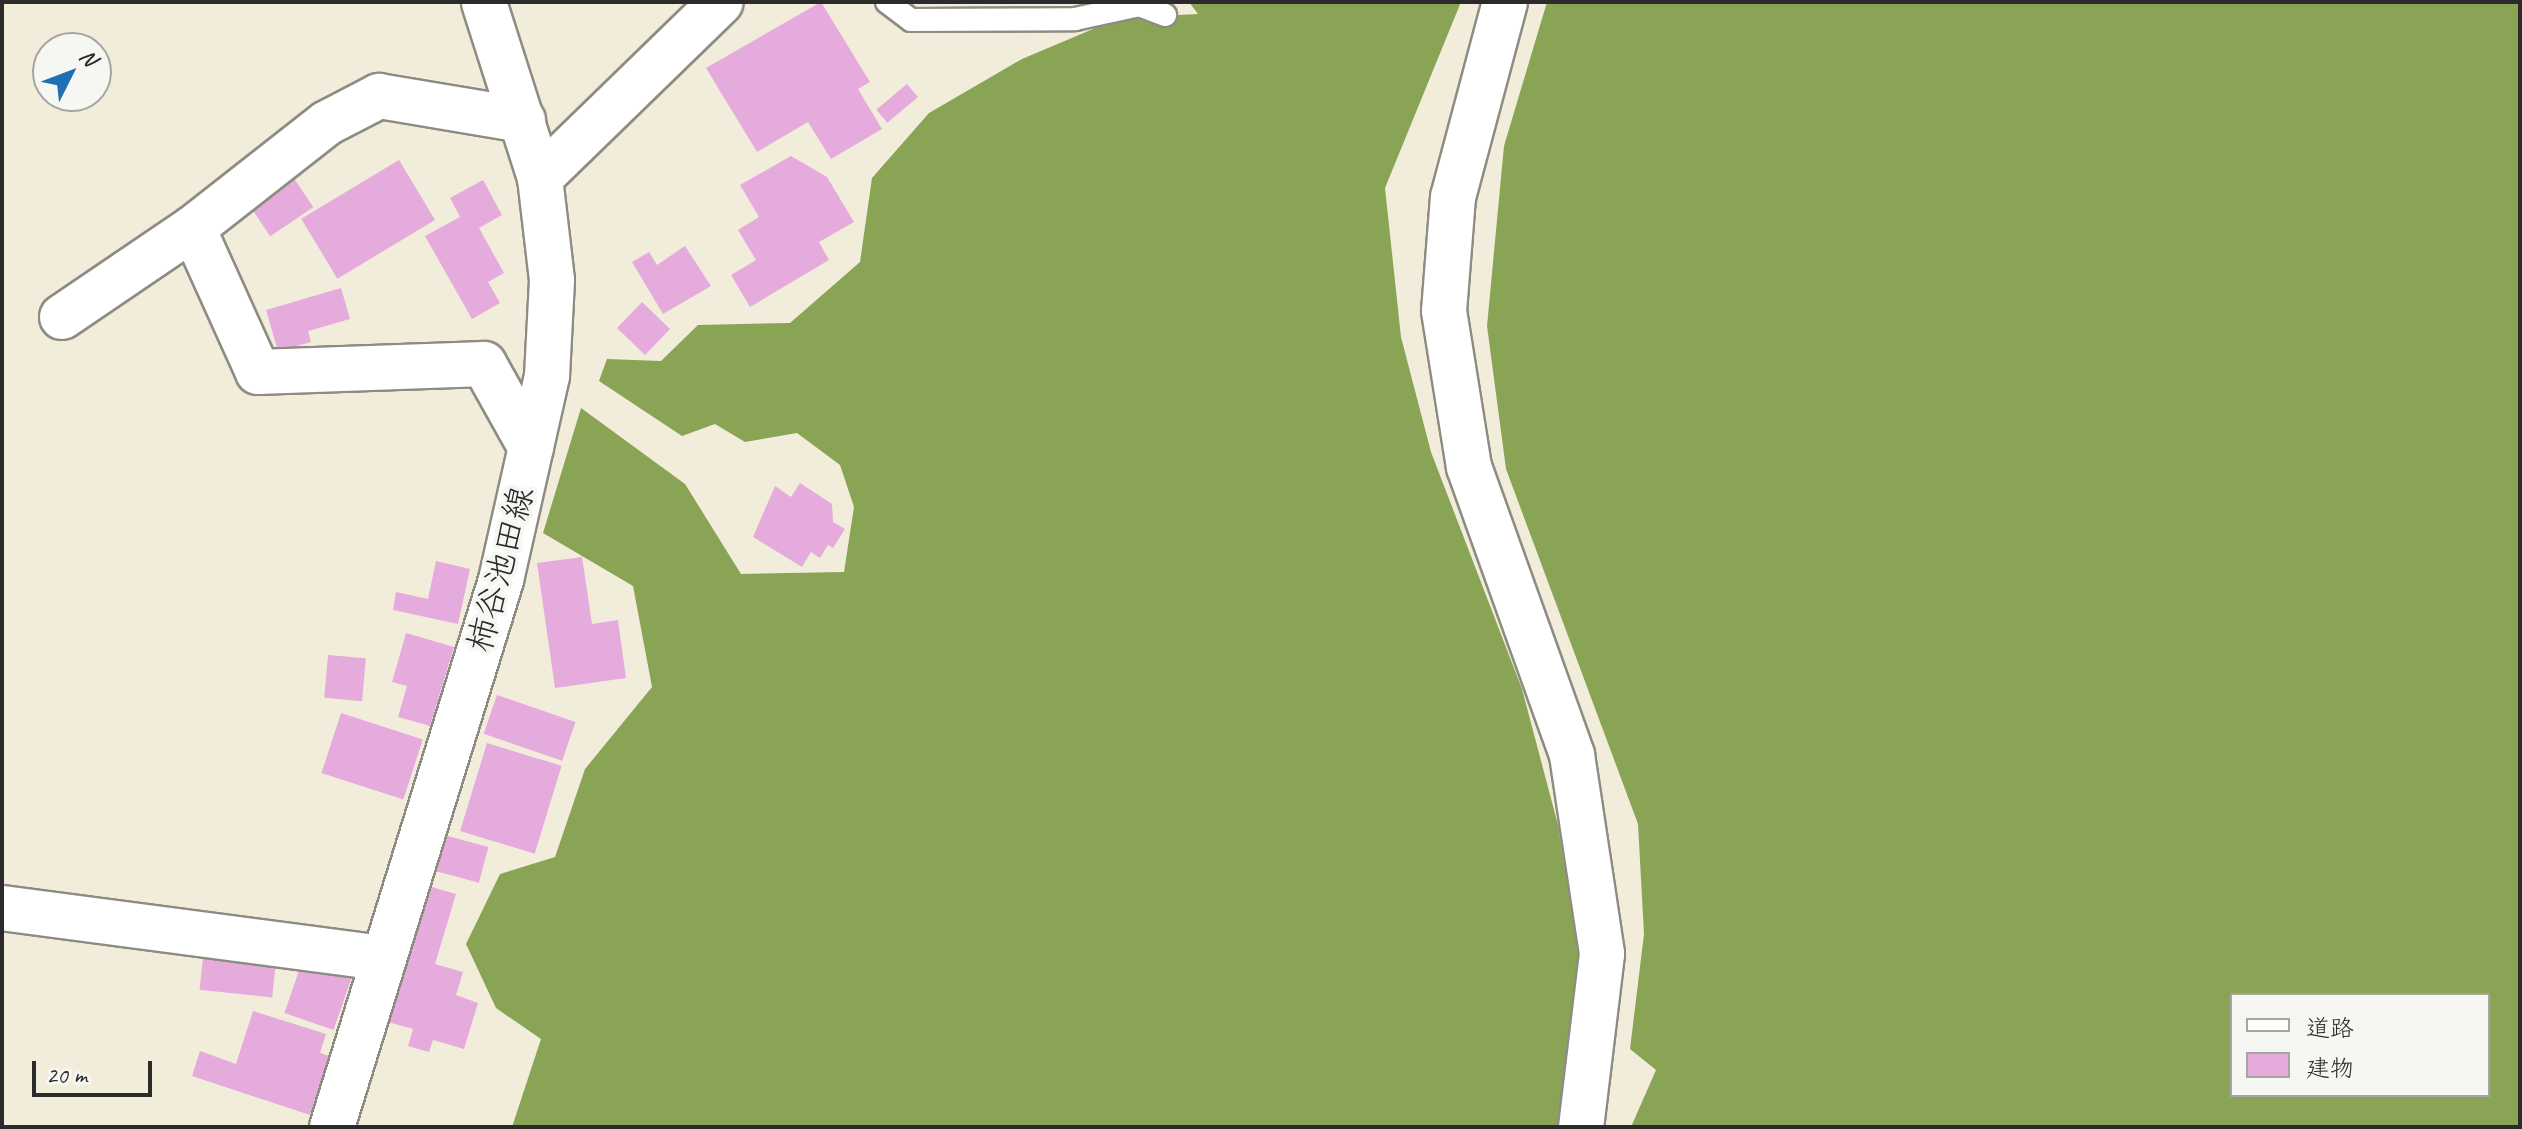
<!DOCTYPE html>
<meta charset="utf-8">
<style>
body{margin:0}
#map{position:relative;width:2522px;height:1129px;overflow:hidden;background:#f2ecda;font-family:Caveat,"Klee One",sans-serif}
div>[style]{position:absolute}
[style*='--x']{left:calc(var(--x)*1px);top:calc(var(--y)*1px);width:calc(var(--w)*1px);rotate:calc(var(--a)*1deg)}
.forest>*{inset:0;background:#8aa456}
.building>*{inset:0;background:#e5abdd;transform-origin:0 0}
.roads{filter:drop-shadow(2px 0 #8e8c82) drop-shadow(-2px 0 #8e8c82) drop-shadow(0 2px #8e8c82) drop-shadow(0 -2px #8e8c82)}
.lane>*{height:22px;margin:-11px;padding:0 11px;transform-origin:11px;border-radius:11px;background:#fff}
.street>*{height:44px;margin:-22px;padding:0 22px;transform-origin:22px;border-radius:22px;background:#fff}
.secondary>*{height:44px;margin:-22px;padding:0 22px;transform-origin:22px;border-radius:22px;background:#fff}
span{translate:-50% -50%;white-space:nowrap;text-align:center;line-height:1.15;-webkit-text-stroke:8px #f6f6f2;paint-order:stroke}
.street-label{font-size:34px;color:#2b2b2b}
.frame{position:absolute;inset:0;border:4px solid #2b2b2b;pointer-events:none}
.legend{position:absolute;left:2230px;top:993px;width:260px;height:104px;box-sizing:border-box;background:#f6f6f2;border:2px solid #a5a5a2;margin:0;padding:10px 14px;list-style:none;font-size:24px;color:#2b2b2b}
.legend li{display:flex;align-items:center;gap:16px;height:40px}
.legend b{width:40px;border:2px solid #a5a5a2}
.north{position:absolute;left:32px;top:32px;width:80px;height:80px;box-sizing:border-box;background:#f6f6f2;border:2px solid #a5a5a2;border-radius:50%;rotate:48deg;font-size:22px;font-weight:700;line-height:32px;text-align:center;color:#2b2b2b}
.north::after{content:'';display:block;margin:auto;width:28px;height:36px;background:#1f6fb2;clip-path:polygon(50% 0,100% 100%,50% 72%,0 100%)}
.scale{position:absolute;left:32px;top:1061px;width:120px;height:36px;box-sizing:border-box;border:4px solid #2b2b2b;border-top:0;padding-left:10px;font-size:24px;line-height:28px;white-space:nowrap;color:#2b2b2b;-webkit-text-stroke:6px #f6f6f2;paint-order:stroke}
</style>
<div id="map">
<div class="forest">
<div style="clip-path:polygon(1189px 2px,1461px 2px,1385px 188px,1401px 337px,1431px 452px,1522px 689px,1558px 825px,1581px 973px,1558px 1127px,512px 1127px,541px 1039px,496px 1008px,466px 944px,500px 874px,555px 857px,585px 769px,652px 687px,633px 586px,543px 533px,581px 408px,685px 484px,741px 574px,844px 572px,854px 507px,840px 465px,797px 433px,745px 442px,715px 424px,682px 436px,599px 381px,607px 359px,661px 361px,698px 325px,790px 323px,860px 262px,872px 178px,929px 113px,1022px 59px,1119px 18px,1198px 14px)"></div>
<div style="clip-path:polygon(evenodd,1547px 2px,2520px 2px,2520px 1127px,1631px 1127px,1656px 1070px,1630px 1049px,1644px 934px,1638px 824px,1506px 469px,1487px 326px,1504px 146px,1547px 2px,2232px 995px,2488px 995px,2488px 1095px,2232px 1095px,2232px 995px)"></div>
</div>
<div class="building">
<div style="clip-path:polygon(821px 2px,870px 82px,858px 89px,882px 129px,831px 159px,808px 122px,757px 152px,706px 68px)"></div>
<div style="left:907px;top:84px;width:17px;height:40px;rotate:50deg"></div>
<div style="clip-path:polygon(791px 156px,827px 177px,854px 222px,819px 242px,829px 260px,750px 307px,731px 275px,756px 260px,738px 230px,759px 217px,740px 185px)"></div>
<div style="left:399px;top:160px;width:70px;height:114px;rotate:59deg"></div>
<div style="left:291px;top:174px;width:40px;height:52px;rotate:56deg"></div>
<div style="clip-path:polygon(483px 180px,502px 215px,479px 228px,504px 273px,488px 282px,500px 303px,472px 319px,425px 236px,460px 217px,450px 198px)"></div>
<div style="clip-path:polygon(685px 246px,711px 286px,663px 314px,632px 262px,649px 252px,657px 265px)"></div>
<div style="clip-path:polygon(341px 288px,350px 319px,308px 331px,311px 342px,278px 351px,266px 310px)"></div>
<div style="left:642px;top:302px;width:39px;height:36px;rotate:44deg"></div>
<div style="clip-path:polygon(800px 483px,832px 504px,833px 522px,845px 529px,833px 548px,828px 545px,820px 558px,811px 552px,802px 567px,753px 537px,775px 486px,791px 497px)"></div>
<div style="clip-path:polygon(582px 557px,592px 624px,618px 620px,626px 678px,555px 688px,537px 563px)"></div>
<div style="clip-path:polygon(436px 561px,470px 569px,458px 624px,393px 610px,396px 592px,428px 599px)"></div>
<div style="clip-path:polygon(406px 633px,454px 647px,430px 726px,398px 717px,407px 686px,392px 682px)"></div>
<div style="left:328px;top:655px;width:38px;height:43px;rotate:5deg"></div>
<div style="left:497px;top:695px;width:83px;height:41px;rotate:19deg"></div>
<div style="left:341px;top:713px;width:86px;height:63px;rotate:18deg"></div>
<div style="left:487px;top:743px;width:78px;height:92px;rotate:17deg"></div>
<div style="left:444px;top:835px;width:46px;height:37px;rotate:15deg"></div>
<div style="clip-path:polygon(428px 886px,456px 894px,435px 964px,463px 972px,456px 995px,478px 1003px,464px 1049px,433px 1040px,429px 1052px,408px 1046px,413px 1029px,388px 1022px)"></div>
<div style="left:203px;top:957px;width:73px;height:33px;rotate:6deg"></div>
<div style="left:302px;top:962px;width:52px;height:54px;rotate:19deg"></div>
<div style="clip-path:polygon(253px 1011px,326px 1034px,320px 1053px,329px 1056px,310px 1115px,192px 1076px,200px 1051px,236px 1064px)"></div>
</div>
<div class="roads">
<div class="lane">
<div style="--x:887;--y:2;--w:30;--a:37"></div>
<div style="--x:911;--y:20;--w:164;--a:-0.3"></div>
<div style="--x:1075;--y:19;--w:66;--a:-12.3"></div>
<div style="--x:1139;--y:5;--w:28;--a:21"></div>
</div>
<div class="street">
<div style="--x:540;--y:178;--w:252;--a:-44.2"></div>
<div style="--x:193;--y:228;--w:170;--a:-38.1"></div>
<div style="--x:327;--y:123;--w:59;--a:-27.4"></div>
<div style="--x:379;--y:96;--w:146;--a:9.5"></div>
<div style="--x:62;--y:317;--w:158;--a:-34.2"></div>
<div style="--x:193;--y:228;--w:158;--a:65.7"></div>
<div style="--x:258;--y:372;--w:226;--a:-2"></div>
<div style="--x:484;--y:364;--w:96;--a:60.8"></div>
<div style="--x:2;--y:908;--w:385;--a:7.5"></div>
</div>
<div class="secondary">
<div style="--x:1505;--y:2;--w:202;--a:104.9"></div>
<div style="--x:1453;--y:197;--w:114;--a:94.5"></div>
<div style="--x:1444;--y:311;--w:158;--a:80.9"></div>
<div style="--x:1469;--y:467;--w:306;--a:70.3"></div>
<div style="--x:1572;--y:755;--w:201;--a:81.4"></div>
<div style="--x:1602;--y:954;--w:174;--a:96.9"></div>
<div style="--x:332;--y:1127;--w:573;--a:-72.83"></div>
<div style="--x:501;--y:580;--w:209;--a:-77.3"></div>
<div style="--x:547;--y:376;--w:96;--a:-87"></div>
<div style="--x:552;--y:280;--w:103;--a:-96.7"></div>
<div style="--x:540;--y:178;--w:185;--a:-107.7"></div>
</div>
</div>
<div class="street-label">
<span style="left:500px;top:569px;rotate:-75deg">柿谷池田線</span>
</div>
<div class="frame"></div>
<ul class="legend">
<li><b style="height:10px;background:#fff"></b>道路</li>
<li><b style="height:22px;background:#e5abdd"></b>建物</li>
</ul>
<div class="north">N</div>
<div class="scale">20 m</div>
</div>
